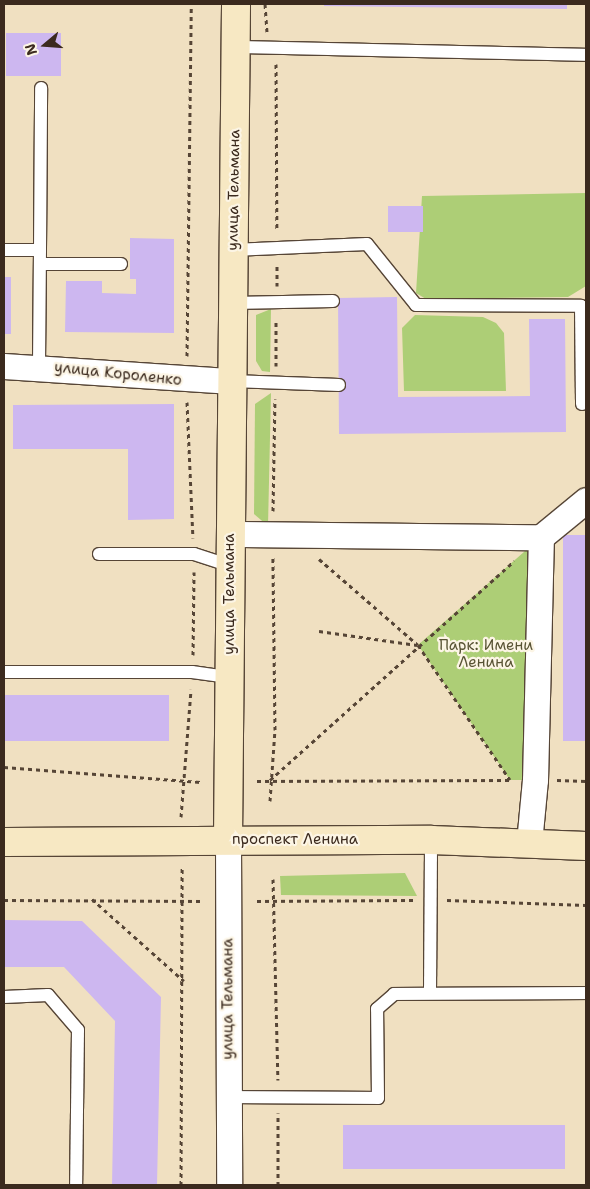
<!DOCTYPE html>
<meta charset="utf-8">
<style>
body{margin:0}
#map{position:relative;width:590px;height:1189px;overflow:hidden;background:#f0e0c1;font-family:"Shantell Sans",sans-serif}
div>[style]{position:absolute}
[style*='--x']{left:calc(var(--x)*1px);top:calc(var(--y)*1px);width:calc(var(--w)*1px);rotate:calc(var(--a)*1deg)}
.green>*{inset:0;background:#adce76}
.building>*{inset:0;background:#cdb7f0;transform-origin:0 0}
.path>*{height:3px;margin-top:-1.5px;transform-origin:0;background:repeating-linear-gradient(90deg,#564536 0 4px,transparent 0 8px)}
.roads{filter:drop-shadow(1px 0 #564536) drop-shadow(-1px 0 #564536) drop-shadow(0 1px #564536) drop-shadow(0 -1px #564536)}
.lane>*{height:12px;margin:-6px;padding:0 6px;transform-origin:6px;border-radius:6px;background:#fff}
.street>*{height:25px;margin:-12.5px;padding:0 12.5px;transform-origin:12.5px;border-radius:12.5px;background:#fff}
.secondary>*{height:28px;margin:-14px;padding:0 14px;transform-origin:14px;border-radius:14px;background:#f7e8c3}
span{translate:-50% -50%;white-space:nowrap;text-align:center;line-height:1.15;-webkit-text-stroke:4.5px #fcf5e5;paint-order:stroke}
.street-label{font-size:15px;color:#3b2a1e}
.park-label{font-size:15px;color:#585334}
.frame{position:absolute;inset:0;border:5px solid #3b2a1e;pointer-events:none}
.north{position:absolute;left:20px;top:20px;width:50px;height:50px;-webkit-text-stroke:4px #fcf5e5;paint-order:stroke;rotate:252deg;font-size:14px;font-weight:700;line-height:20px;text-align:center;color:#3b2a1e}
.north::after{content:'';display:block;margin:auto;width:18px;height:22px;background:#3b2a1e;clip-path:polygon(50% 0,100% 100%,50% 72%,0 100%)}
</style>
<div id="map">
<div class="green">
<div style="clip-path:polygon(586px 193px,586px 286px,568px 297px,426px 299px,416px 293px,422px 196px)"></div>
<div style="clip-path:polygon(271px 309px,270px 372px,262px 371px,256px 361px,256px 315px)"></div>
<div style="clip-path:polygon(415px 315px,483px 317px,496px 323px,504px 333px,506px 391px,404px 391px,402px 328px)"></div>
<div style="clip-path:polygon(271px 393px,268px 526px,254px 514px,255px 404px)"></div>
<div style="clip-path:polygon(541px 537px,535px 780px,510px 780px,418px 645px)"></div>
<div style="clip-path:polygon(405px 873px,417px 896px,281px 895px,280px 876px)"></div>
</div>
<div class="building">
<div style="clip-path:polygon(324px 4px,567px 4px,567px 9px,324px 6px)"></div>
<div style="left:6px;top:33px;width:55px;height:43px"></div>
<div style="left:388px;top:206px;width:35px;height:26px"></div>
<div style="clip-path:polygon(130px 238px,174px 239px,174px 333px,65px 332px,66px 281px,102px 281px,102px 293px,136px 294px,136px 279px,130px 279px)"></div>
<div style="left:4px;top:277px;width:7px;height:57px"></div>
<div style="clip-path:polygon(397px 297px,398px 397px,530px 396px,529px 319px,565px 319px,566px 432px,339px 434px,338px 298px)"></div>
<div style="clip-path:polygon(174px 404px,174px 519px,128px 520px,128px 449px,13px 449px,13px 405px)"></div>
<div style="left:563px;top:535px;width:23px;height:206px"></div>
<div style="left:4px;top:695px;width:165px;height:46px"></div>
<div style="clip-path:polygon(4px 920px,82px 921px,161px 997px,157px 1185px,112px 1185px,115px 1021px,64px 967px,4px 967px)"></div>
<div style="left:343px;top:1125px;width:222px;height:44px"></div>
</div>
<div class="path">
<div style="--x:265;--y:4;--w:28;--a:86"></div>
<div style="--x:276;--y:64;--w:167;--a:89.7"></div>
<div style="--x:277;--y:286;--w:22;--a:-90"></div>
<div style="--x:187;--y:356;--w:352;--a:-89.3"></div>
<div style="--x:276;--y:366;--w:47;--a:-90"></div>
<div style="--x:187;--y:402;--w:136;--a:87.5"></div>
<div style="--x:273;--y:511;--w:112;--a:-89"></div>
<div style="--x:319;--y:559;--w:131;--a:41"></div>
<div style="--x:418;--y:645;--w:163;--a:55.7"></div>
<div style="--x:319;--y:631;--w:99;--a:8.1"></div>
<div style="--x:193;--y:655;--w:83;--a:-89.3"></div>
<div style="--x:4;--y:767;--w:197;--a:4.4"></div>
<div style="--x:270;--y:780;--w:328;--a:-41.9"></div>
<div style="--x:557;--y:780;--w:29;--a:2"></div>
<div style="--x:257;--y:781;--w:254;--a:-0.2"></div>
<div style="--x:270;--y:801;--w:71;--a:-86"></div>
<div style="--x:275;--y:730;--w:173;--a:-90.7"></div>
<div style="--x:181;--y:817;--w:128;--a:-85.5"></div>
<div style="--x:273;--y:879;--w:201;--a:88.6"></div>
<div style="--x:92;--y:899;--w:123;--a:41.7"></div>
<div style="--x:4;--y:900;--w:198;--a:0.3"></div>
<div style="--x:447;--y:900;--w:139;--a:2.1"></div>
<div style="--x:257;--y:901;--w:156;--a:-0.4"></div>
<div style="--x:181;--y:1185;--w:319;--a:-89.8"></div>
<div style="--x:278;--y:1185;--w:72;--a:-90"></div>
</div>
<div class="roads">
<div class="lane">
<div style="--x:235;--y:47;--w:351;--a:1.3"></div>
<div style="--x:4;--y:250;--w:36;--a:0"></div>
<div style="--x:40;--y:250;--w:117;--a:90.5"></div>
<div style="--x:40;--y:250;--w:162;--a:-89.6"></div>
<div style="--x:233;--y:250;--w:134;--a:-2.6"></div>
<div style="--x:367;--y:244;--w:78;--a:51.2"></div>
<div style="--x:416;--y:305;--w:165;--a:0.3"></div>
<div style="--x:581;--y:306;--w:98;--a:89.4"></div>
<div style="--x:40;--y:264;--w:81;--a:0"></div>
<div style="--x:233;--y:303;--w:100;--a:-1.1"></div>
<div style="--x:232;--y:381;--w:107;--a:2.1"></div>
<div style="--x:99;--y:554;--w:95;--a:0"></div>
<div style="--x:194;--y:554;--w:38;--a:18"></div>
<div style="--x:4;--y:672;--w:188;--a:0"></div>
<div style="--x:192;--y:672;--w:37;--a:8"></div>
<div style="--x:430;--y:992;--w:152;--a:-89.6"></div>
<div style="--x:4;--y:997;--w:44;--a:-2.6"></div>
<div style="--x:48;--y:995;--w:46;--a:49.4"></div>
<div style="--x:78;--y:1030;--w:155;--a:90.7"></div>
<div style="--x:229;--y:1097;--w:149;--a:0.4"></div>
<div style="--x:378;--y:1098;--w:89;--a:-90.6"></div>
<div style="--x:377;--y:1009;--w:23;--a:-41"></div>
<div style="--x:394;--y:994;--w:192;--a:-0.3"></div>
</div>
<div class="street">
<div style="--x:4;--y:366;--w:228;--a:3.8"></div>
<div style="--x:230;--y:534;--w:311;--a:0.6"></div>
<div style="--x:541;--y:537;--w:58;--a:-39.4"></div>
<div style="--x:228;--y:839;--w:346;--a:89.8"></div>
<div style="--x:529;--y:843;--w:63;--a:-84.6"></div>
<div style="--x:535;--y:780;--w:243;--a:-88.6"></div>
</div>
<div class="secondary">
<div style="--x:228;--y:839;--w:835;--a:-89.45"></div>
<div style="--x:4;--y:842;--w:427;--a:-0.3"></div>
<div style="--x:431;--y:840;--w:155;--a:2.2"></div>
</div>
</div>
<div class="street-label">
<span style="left:234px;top:190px;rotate:-89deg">улица Тельмана</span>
<span style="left:118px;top:374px;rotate:6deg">улица Короленко</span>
<span style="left:230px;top:594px;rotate:-90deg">улица Тельмана</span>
<span style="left:295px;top:840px">проспект Ленина</span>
<span style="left:228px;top:999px;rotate:-90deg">улица Тельмана</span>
</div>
<div class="park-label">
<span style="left:486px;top:654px">Парк: Имени<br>Ленина</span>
</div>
<div class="frame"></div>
<div class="north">N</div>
</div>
